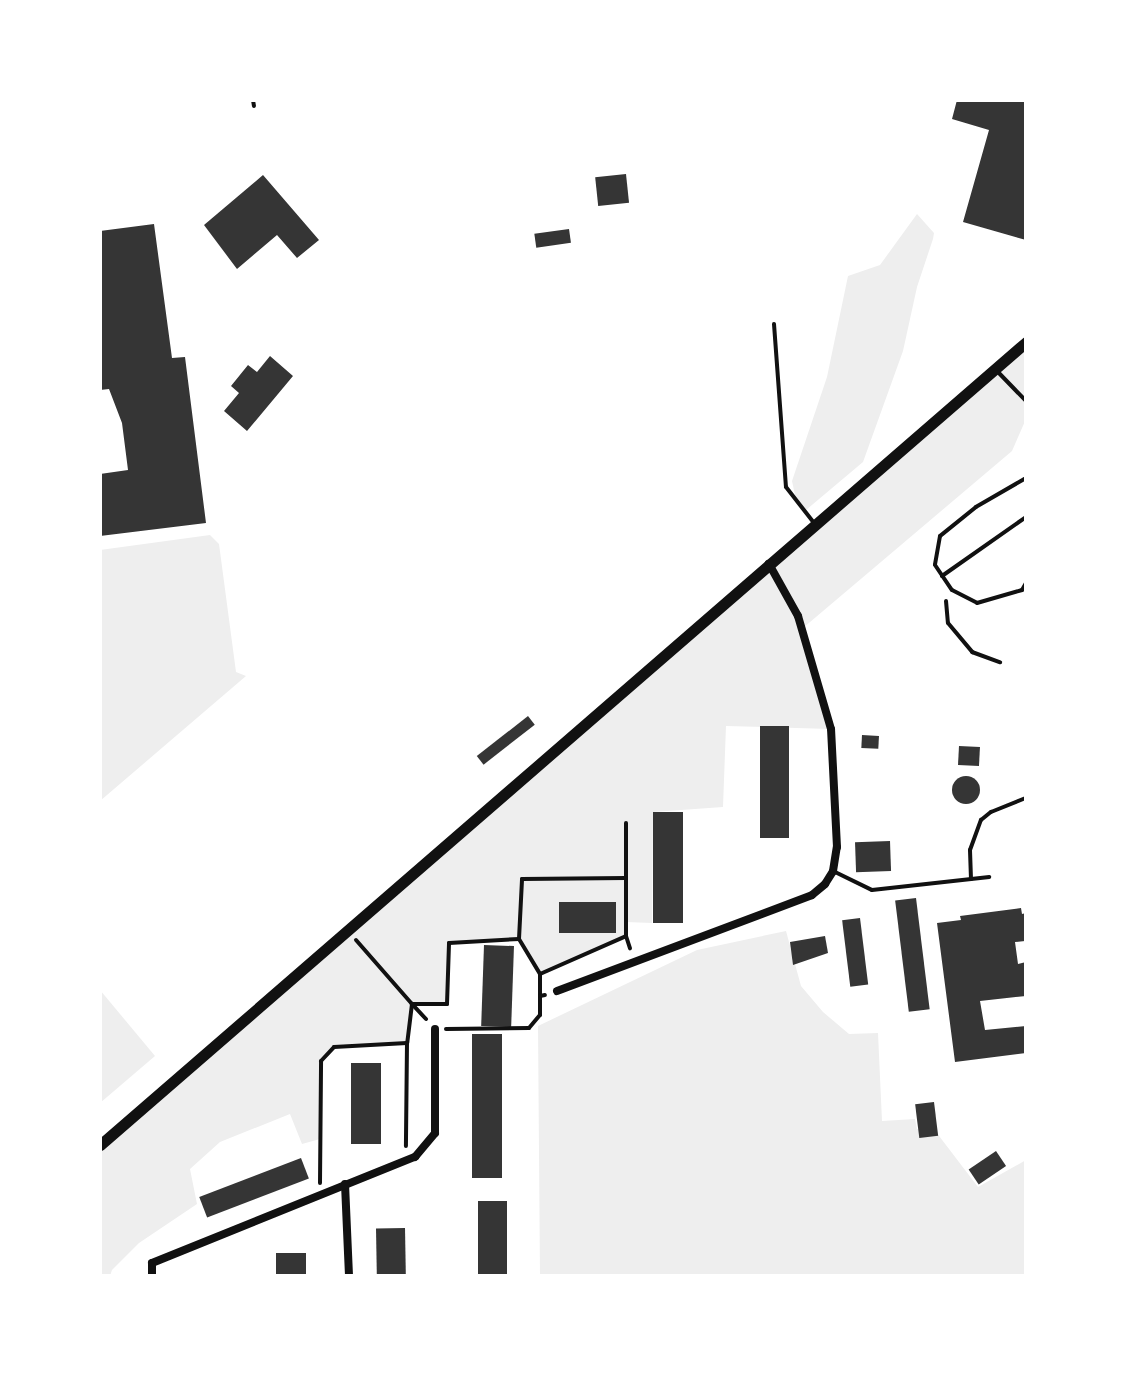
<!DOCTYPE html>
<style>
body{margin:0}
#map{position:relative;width:1126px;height:1376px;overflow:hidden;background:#fff;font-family:"PT Sans Narrow",sans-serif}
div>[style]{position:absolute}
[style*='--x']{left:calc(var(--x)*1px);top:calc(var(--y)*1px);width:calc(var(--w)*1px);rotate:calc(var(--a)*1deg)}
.green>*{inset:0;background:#eee}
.building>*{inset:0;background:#353535;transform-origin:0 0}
.round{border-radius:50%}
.path>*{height:4px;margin:-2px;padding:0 2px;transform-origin:2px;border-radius:2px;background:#111}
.service>*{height:4px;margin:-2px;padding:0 2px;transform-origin:2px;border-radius:2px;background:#111}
.minor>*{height:8px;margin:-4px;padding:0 4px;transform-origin:4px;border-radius:4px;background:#111}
.tertiary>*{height:11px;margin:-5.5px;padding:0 5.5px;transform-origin:5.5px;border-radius:5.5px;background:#111}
span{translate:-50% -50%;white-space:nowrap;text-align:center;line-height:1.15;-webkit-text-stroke:6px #fff;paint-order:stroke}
.frame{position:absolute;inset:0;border:102px solid #fff;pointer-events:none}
</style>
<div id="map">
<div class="green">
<div style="clip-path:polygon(917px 214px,934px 233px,933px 239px,917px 287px,903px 351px,863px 462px,806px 510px,795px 495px,792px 481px,827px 377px,848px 276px,880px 265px)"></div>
<div style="clip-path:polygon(1026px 342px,1026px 419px,1012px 451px,803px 628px,831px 729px,726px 726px,723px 807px,653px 812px,652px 923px,626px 922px,626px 936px,540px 974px,519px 939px,449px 943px,447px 1004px,412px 1004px,407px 1043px,334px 1047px,321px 1061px,320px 1139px,302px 1144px,290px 1114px,220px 1142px,190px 1169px,197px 1204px,139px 1243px,112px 1270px,110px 1276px,100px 1276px,100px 1145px)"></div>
<div style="clip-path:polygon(210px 535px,219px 544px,236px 672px,246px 676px,100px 801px,100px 550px)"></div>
<div style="clip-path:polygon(786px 931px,801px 986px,823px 1012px,849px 1034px,878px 1033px,882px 1121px,915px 1119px,917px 1129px,933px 1128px,978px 1187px,1026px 1160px,1026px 1276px,540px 1276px,538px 1026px,697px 950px)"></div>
<div style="clip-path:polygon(100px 990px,155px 1056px,100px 1103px)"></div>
</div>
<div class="building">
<div style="clip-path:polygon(957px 100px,1026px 100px,1026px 240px,963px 222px,989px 130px,952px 119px)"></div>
<div style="left:626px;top:174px;width:29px;height:31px;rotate:84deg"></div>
<div style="clip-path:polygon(263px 175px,319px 240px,297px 258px,277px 235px,237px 269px,204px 225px)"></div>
<div style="clip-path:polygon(154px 224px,172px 358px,185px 357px,206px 523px,100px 536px,100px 474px,128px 470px,122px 423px,109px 389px,100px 390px,100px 231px)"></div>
<div style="left:569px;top:229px;width:14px;height:35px;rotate:82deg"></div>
<div style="clip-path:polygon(270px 356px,293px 376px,247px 431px,224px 411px,239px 393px,231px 386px,248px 365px,257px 372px)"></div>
<div style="left:528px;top:716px;width:11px;height:65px;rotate:52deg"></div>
<div style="left:760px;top:726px;width:29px;height:112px"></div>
<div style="left:862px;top:735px;width:17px;height:13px;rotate:3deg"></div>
<div style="left:959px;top:746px;width:21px;height:19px;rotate:3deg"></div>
<div class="round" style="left:952px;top:776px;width:28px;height:28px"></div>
<div style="left:653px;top:812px;width:30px;height:111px"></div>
<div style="left:890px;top:841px;width:30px;height:35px;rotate:88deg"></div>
<div style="left:916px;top:898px;width:112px;height:21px;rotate:83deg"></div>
<div style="left:559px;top:902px;width:57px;height:31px"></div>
<div style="clip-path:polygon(1021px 908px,1022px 914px,1026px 913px,1025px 941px,1015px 942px,1018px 964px,1026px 962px,1026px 996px,980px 1001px,985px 1030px,1026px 1026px,1026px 1053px,955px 1062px,937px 923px,961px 920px,960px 916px)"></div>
<div style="left:860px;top:918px;width:67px;height:18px;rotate:83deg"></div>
<div style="clip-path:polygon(825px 936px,828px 953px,793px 965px,790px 942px)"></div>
<div style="left:484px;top:945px;width:30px;height:81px;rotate:2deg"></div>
<div style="left:472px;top:1034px;width:30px;height:144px"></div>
<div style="left:351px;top:1063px;width:30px;height:81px"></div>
<div style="left:934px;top:1102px;width:34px;height:19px;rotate:83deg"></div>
<div style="left:996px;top:1151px;width:18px;height:33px;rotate:56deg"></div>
<div style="left:301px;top:1158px;width:22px;height:109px;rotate:69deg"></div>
<div style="left:478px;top:1201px;width:29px;height:75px"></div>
<div style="left:405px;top:1228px;width:48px;height:29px;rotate:89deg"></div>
<div style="left:306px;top:1253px;width:23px;height:30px;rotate:90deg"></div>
</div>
<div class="path">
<div style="--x:946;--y:601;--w:22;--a:85"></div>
<div style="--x:948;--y:623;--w:38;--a:50"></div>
<div style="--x:972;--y:652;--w:30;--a:20"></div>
<div style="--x:626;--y:823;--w:113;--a:90"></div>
<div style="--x:626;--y:936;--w:13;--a:72"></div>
<div style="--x:519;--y:939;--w:60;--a:-87.1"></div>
<div style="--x:522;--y:879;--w:104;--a:-0.6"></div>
<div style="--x:356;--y:940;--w:85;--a:48.8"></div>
<div style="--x:412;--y:1004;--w:39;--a:97"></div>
<div style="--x:407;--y:1043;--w:103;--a:90.6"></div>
<div style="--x:540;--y:974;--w:22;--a:90"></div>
<div style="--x:426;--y:1019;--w:21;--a:-133"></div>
<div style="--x:412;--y:1004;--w:35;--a:0"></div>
<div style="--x:447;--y:1004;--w:61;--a:-88.1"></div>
<div style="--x:449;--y:943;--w:70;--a:-3.3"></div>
<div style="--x:519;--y:939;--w:41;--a:59"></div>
<div style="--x:540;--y:974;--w:94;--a:-23.8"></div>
<div style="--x:446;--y:1029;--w:83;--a:-0.7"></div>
<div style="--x:529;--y:1028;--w:17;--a:-50"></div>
<div style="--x:540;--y:1015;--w:19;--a:-90"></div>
<div style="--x:540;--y:996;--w:5;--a:-11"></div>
<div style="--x:320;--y:1183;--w:122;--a:-89.5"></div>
<div style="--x:321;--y:1061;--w:19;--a:-47"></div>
<div style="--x:334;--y:1047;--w:73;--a:-3.1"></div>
</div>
<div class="service">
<div style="--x:253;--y:100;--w:6;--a:81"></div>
<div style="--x:774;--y:324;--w:163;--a:85.8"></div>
<div style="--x:786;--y:487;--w:46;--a:52.1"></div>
<div style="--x:997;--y:371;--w:42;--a:46"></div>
<div style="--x:1026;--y:478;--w:58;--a:149.9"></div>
<div style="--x:976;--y:507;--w:46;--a:141.1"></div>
<div style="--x:940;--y:536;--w:29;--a:100"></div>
<div style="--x:935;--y:565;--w:30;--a:56"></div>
<div style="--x:952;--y:590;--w:28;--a:27"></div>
<div style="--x:977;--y:603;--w:47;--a:-16.1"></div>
<div style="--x:1022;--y:590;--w:8;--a:-60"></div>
<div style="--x:942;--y:576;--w:103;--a:-35.1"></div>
<div style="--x:833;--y:871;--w:43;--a:26"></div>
<div style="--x:872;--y:890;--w:118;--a:-6.3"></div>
<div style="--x:971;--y:879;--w:29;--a:-92"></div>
<div style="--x:970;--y:850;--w:32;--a:-70"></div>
<div style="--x:981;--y:820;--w:13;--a:-39"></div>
<div style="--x:991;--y:812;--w:38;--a:-22"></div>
</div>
<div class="minor">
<div style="--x:557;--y:991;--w:272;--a:-20.6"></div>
<div style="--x:812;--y:895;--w:17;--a:-40"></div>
<div style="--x:825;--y:884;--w:15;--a:-58"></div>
<div style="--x:833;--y:871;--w:24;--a:-81"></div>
<div style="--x:837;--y:847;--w:118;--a:-92.9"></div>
<div style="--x:831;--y:729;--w:118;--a:-106.3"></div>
<div style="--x:798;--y:616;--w:60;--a:-119.1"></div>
<div style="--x:345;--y:1184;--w:92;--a:87.5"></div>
<div style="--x:152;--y:1276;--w:13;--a:-90"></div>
<div style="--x:152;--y:1263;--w:284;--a:-22"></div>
<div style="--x:415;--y:1157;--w:31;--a:-50"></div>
<div style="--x:435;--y:1133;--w:104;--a:-90"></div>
</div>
<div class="tertiary">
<div style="--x:100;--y:1145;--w:1226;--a:-40.93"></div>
</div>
<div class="frame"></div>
</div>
